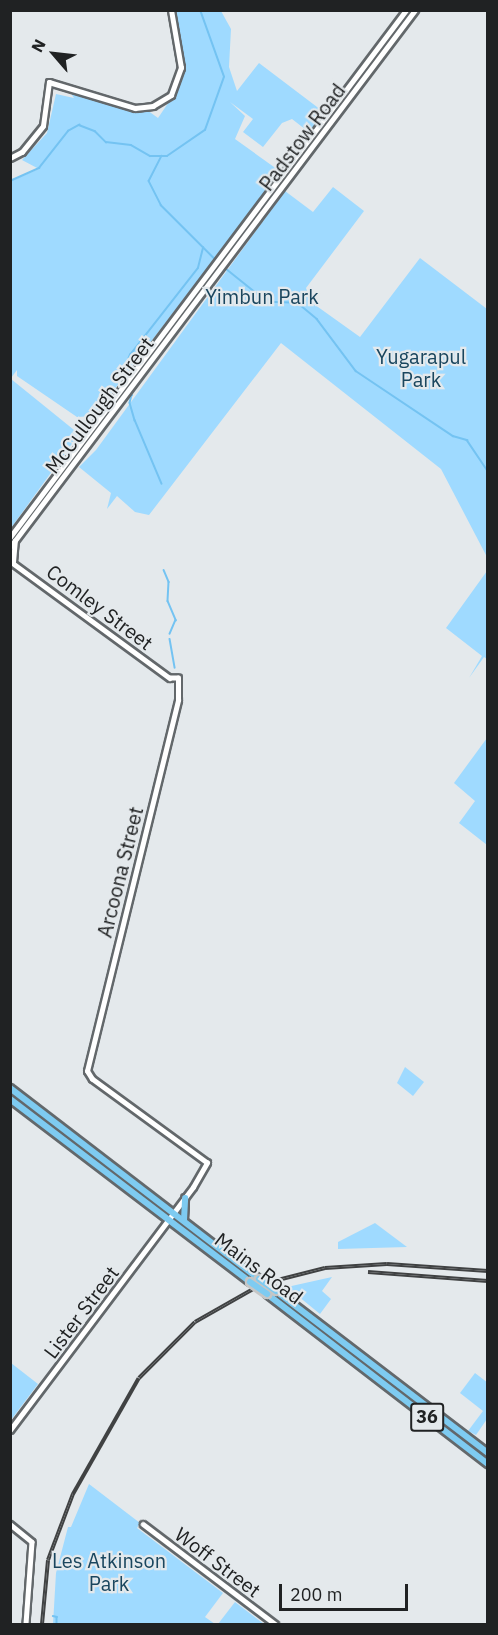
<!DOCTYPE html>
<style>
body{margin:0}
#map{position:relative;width:498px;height:1635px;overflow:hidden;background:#e4e9ec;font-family:"IBM Plex Sans",sans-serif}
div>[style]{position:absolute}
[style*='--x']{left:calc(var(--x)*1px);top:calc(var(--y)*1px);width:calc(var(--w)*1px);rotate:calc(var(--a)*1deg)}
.green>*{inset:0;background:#9fdaff}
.stream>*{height:1.5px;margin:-0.75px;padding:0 0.75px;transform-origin:0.75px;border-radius:0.75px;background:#74c3f2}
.roads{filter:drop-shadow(2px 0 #63686b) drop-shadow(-2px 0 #63686b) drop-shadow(0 2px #63686b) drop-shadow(0 -2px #63686b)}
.tertiary>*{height:4.5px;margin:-2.25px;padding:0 2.25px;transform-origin:2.25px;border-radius:2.25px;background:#fff}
.secondary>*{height:5px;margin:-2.5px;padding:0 2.5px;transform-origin:2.5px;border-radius:2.5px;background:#fff}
.primary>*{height:6px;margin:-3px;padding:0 3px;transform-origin:3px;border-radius:3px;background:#7ecbf1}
.rail>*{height:4px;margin-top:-2px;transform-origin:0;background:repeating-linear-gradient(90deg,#e4e9ec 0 4.5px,#404243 0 9px);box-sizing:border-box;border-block:2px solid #404243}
.bridges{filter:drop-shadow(2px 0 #c5c6c6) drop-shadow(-2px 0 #c5c6c6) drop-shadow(0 2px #c5c6c6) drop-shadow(0 -2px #c5c6c6)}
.primary-bridge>*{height:6px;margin:-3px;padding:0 3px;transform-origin:3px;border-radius:3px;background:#7ecbf1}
span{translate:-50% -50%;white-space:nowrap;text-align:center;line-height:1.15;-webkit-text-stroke:4.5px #e4e9ec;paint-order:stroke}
.shield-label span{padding:2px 4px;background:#e4e9ec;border:2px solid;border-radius:4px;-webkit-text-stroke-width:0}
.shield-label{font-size:18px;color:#202223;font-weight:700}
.street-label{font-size:20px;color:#202223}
.park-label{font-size:20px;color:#1a465e}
.frame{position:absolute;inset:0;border:12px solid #202223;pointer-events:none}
.north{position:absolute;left:24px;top:24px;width:60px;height:60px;-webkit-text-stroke:4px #e4e9ec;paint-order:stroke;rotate:298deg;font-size:16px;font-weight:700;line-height:24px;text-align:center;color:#202223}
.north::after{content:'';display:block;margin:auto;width:21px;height:27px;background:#202223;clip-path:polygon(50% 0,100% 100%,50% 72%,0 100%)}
.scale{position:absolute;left:279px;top:1584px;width:129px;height:27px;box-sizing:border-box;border:3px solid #202223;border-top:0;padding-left:8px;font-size:18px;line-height:21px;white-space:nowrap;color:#202223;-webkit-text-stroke:4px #e4e9ec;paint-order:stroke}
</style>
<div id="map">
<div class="green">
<div style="clip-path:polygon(176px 11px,221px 11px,231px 29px,229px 67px,237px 91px,259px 63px,325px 113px,310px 133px,292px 119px,282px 123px,263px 147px,243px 132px,253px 119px,230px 102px,245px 116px,235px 139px,281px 172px,94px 416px,77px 417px,17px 376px,17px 370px,11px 378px,11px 181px,39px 169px,22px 160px,47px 133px,56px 94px,74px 98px,70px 92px,138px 112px,147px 110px,158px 118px,179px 87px,184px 71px)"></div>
<div style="clip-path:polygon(333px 187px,364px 211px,306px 288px,311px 302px,360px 337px,420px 258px,487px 309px,487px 557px,441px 469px,281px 343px,149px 515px,135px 512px,117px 496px,107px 509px,111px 493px,79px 467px,96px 450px,285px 191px,313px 212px)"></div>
<div style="clip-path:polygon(11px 379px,79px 434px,11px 528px,10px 379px)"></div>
<div style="clip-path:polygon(487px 571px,487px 659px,484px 657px,469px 678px,482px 656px,446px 628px)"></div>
<div style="clip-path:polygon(487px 738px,487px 845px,459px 823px,475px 801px,454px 783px)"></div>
<div style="clip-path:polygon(405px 1067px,424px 1082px,413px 1096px,397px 1083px)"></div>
<div style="clip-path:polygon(375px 1223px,407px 1247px,338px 1249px,338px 1242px)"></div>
<div style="clip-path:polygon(332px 1277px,322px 1291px,331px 1299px,320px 1314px,287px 1287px)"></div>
<div style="clip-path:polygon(11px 1363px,38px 1384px,11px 1420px,10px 1420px)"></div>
<div style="clip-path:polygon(475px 1373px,488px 1383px,487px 1419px,476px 1435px,468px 1431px,483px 1411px,460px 1393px)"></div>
<div style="clip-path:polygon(89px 1484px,140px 1523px,137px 1528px,223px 1593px,205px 1617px,215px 1624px,53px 1624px,56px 1573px,68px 1527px,71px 1527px)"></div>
<div style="clip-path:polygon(235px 1602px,264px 1624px,218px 1624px)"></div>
</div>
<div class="stream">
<div style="--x:162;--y:156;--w:28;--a:117"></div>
<div style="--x:149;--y:181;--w:27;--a:63"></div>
<div style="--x:161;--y:205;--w:78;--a:45"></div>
<div style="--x:10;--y:181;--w:32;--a:-24"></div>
<div style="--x:39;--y:168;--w:47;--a:-51.9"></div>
<div style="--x:68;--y:131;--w:13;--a:-29"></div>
<div style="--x:79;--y:125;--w:17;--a:21"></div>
<div style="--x:95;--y:131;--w:16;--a:45"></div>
<div style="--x:106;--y:142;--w:25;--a:7"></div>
<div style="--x:131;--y:145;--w:22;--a:30"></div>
<div style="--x:150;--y:156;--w:17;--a:0"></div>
<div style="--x:167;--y:156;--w:46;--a:-34.4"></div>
<div style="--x:205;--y:130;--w:56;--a:-70.3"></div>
<div style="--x:224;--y:77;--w:71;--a:-109.7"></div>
<div style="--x:224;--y:267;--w:45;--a:38.7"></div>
<div style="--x:259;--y:295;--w:17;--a:24"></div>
<div style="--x:275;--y:302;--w:23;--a:2"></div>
<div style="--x:298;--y:303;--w:25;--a:40"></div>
<div style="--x:317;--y:319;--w:65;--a:53.1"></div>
<div style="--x:356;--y:371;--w:117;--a:33.8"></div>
<div style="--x:453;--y:436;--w:15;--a:16"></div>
<div style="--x:467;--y:440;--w:37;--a:56"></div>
<div style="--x:124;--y:381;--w:6;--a:-121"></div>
<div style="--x:121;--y:376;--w:23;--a:-67"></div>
<div style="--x:130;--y:355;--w:110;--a:-52"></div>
<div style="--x:198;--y:268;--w:21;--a:-76"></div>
<div style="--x:126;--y:385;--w:12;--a:59"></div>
<div style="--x:132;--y:395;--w:8;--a:104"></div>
<div style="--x:130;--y:403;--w:18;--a:74"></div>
<div style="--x:135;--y:420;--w:69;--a:67.1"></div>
<div style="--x:164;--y:570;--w:13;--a:67"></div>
<div style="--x:169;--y:582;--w:19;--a:93"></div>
<div style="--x:168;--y:601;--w:21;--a:67"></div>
<div style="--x:176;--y:620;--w:15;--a:113"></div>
<div style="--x:170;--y:639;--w:29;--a:80"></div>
<div style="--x:53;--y:1616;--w:4;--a:14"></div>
<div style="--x:57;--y:1617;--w:7;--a:90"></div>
</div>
<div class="roads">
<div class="tertiary">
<div style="--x:10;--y:158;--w:13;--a:-27"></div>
<div style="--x:22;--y:152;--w:33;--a:-51"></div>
<div style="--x:43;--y:126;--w:44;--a:-82.2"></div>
<div style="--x:49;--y:82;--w:90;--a:16.8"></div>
<div style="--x:135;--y:108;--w:18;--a:-6"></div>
<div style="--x:153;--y:106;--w:21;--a:-31"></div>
<div style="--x:171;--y:95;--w:29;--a:-70"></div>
<div style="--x:181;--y:68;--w:59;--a:-99.8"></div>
<div style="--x:10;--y:561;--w:198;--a:36.2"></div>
<div style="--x:13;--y:562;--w:21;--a:-85"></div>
<div style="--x:10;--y:1430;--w:304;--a:-53"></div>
<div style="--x:193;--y:1187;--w:28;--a:-60"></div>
<div style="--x:207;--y:1163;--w:142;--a:-143.9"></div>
<div style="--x:92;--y:1079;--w:9;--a:-122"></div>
<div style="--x:87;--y:1071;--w:382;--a:-76.2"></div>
<div style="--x:178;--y:700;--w:22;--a:-90"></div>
<div style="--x:178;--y:678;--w:8;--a:180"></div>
<div style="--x:10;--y:1524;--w:28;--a:39"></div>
<div style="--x:32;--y:1542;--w:82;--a:94.2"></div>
<div style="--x:143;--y:1524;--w:166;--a:37.1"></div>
</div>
<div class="secondary">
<div style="--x:10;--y:537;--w:659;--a:-53.08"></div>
<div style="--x:10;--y:547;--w:673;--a:-52.98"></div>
</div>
<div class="primary">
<div style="--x:10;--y:1088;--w:314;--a:37.5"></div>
<div style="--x:10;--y:1099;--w:302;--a:37.3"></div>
<div style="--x:184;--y:1220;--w:22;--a:-87"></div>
<div style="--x:276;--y:1291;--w:267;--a:37.4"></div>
<div style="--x:267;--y:1294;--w:279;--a:37.6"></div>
</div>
</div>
<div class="rail">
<div style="--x:368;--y:1272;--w:120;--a:4.3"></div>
<div style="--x:42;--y:1624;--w:64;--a:-84.6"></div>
<div style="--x:48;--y:1560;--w:71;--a:-69.3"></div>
<div style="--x:73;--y:1494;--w:133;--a:-60.4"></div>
<div style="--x:139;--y:1378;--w:79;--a:-45"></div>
<div style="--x:195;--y:1322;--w:77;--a:-29.6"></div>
<div style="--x:262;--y:1284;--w:65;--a:-14.3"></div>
<div style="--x:325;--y:1268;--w:62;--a:-3.7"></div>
<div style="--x:387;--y:1264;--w:101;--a:4"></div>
</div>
<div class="bridges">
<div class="primary-bridge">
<div style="--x:259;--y:1279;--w:21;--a:35"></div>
<div style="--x:250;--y:1282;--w:21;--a:35"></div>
</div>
</div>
<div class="shield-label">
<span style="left:427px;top:1417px">36</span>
</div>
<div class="street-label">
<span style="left:302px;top:137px;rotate:-53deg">Padstow Road</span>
<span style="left:99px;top:405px;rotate:-53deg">McCullough Street</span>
<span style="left:100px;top:607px;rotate:37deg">Comley Street</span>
<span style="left:120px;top:872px;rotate:-76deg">Arcoona Street</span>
<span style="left:259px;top:1268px;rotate:37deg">Mains Road</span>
<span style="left:81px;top:1312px;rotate:-53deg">Lister Street</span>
<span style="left:218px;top:1562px;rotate:37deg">Woff Street</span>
</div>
<div class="park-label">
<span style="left:262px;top:296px">Yimbun Park</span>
<span style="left:421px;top:368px">Yugarapul<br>Park</span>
<span style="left:109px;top:1572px">Les Atkinson<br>Park</span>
</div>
<div class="frame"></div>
<div class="north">N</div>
<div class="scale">200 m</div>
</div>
